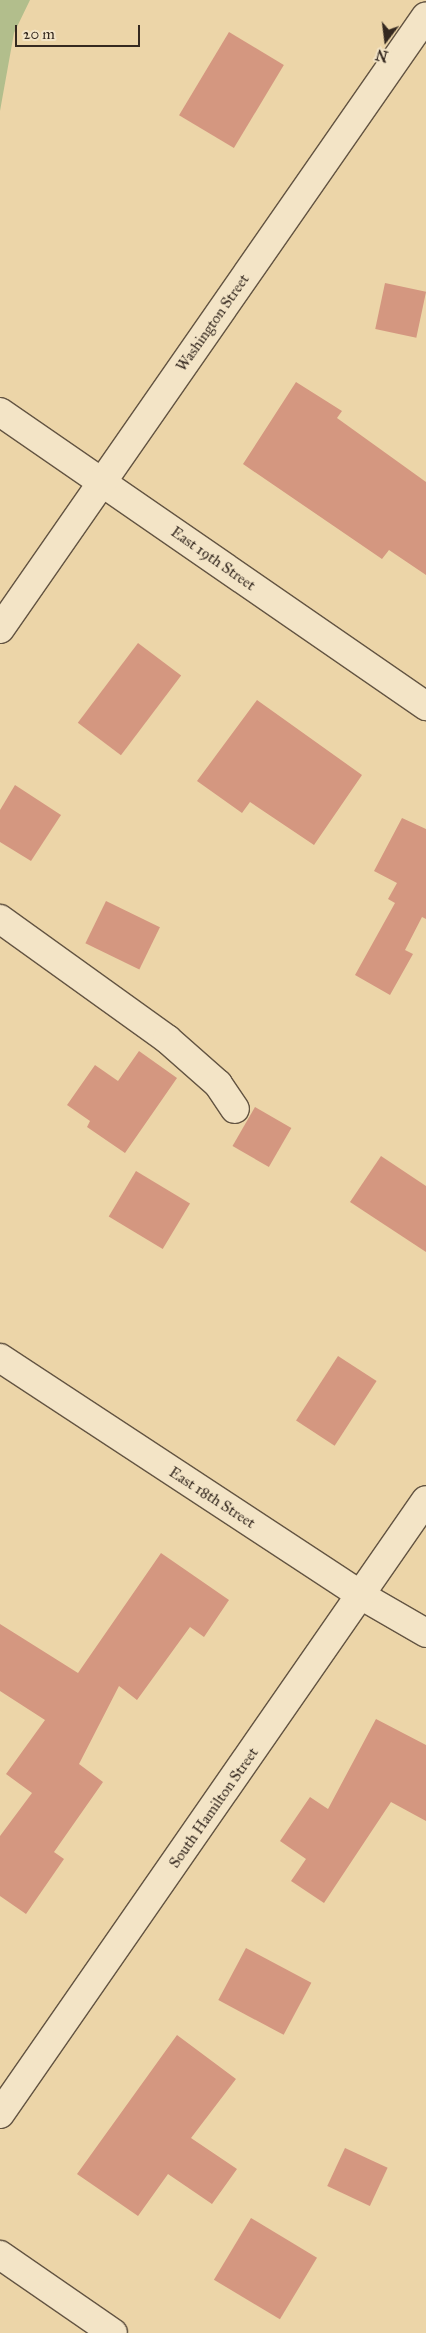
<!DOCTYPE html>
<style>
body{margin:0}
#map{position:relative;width:426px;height:2333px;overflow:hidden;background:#ecd5a8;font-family:"IM FELL Great Primer",serif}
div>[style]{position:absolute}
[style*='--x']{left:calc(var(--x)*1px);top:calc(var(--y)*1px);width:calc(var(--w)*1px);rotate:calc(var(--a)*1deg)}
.green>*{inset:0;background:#b2be8c}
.building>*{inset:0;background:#d49780;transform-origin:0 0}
.roads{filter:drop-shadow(1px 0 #635442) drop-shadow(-1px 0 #635442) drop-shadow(0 1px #635442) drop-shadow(0 -1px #635442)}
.minor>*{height:28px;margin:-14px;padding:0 14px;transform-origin:14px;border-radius:14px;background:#f3e4c6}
span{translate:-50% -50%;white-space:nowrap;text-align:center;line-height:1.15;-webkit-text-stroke:4px #f3e4c6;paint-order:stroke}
.street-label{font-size:15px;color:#352920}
.north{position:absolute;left:361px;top:15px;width:50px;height:50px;-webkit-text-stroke:4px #f3e4c6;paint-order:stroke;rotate:195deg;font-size:14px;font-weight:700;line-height:20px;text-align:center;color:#352920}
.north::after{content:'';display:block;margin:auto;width:18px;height:22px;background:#352920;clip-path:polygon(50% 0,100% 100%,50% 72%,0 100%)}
.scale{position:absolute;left:15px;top:25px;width:125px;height:22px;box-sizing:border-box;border:2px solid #352920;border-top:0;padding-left:6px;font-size:15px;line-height:18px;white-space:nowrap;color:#352920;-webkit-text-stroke:4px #f3e4c6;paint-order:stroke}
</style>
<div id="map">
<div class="green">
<div style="clip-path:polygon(0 0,30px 0,14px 33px,0 111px)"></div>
</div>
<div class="building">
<div style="left:229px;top:32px;width:64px;height:97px;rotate:31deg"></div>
<div style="left:385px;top:283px;width:42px;height:47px;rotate:12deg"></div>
<div style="clip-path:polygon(296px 382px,342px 411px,337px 418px,426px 482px,426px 575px,389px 550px,382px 559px,243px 464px)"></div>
<div style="left:138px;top:643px;width:54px;height:100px;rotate:37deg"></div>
<div style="clip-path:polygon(257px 700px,362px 775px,314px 845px,250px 802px,242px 813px,197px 781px)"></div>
<div style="clip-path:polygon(15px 785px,61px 815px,31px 861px,0 842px,0 810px)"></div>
<div style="clip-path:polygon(402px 818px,426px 829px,426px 919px,422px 917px,405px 950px,413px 954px,390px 995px,355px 975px,395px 903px,388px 899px,397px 883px,374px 871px)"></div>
<div style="left:106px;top:901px;width:60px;height:47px;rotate:26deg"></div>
<div style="clip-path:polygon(139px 1051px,177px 1078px,125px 1153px,87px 1127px,90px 1121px,67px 1105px,95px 1065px,118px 1081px)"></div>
<div style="left:255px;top:1107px;width:42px;height:45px;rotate:30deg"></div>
<div style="clip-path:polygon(381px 1156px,426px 1186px,426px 1252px,350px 1202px)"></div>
<div style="left:136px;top:1171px;width:63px;height:53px;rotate:31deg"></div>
<div style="left:338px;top:1356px;width:46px;height:77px;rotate:33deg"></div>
<div style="clip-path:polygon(161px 1553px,229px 1600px,204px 1637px,190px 1627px,137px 1700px,119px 1686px,79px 1764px,103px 1782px,54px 1852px,64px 1859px,26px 1914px,0 1896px,0 1836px,32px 1793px,6px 1774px,45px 1720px,0 1691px,0 1624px,78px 1673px)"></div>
<div style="clip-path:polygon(376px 1719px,426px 1745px,426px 1821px,391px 1802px,324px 1903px,291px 1881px,306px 1859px,280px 1841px,310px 1797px,328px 1809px)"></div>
<div style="left:246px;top:1948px;width:74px;height:59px;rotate:28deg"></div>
<div style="clip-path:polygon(177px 2035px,236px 2079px,191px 2138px,237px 2169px,212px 2204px,168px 2174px,138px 2216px,77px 2174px)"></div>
<div style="left:345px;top:2148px;width:47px;height:42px;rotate:25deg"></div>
<div style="left:251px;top:2218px;width:77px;height:72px;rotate:31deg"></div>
</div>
<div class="roads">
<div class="minor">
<div style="--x:0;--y:412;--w:518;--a:34.61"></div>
<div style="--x:0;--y:629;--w:746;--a:-55.2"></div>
<div style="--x:0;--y:919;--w:206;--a:35.7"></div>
<div style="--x:167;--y:1039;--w:68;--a:41.4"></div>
<div style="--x:218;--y:1084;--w:30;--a:56"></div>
<div style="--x:0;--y:1358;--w:433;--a:33.3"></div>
<div style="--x:362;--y:1596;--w:74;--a:30"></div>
<div style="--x:0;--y:2114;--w:747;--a:-55.25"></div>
<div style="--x:0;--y:2255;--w:137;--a:34.6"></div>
</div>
</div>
<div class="street-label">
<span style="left:213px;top:323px;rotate:-55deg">Washington Street</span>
<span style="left:213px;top:559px;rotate:35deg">East 19th Street</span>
<span style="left:212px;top:1498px;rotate:33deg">East 18th Street</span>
<span style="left:214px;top:1808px;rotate:-55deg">South Hamilton Street</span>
</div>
<div class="north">N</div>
<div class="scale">20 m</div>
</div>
